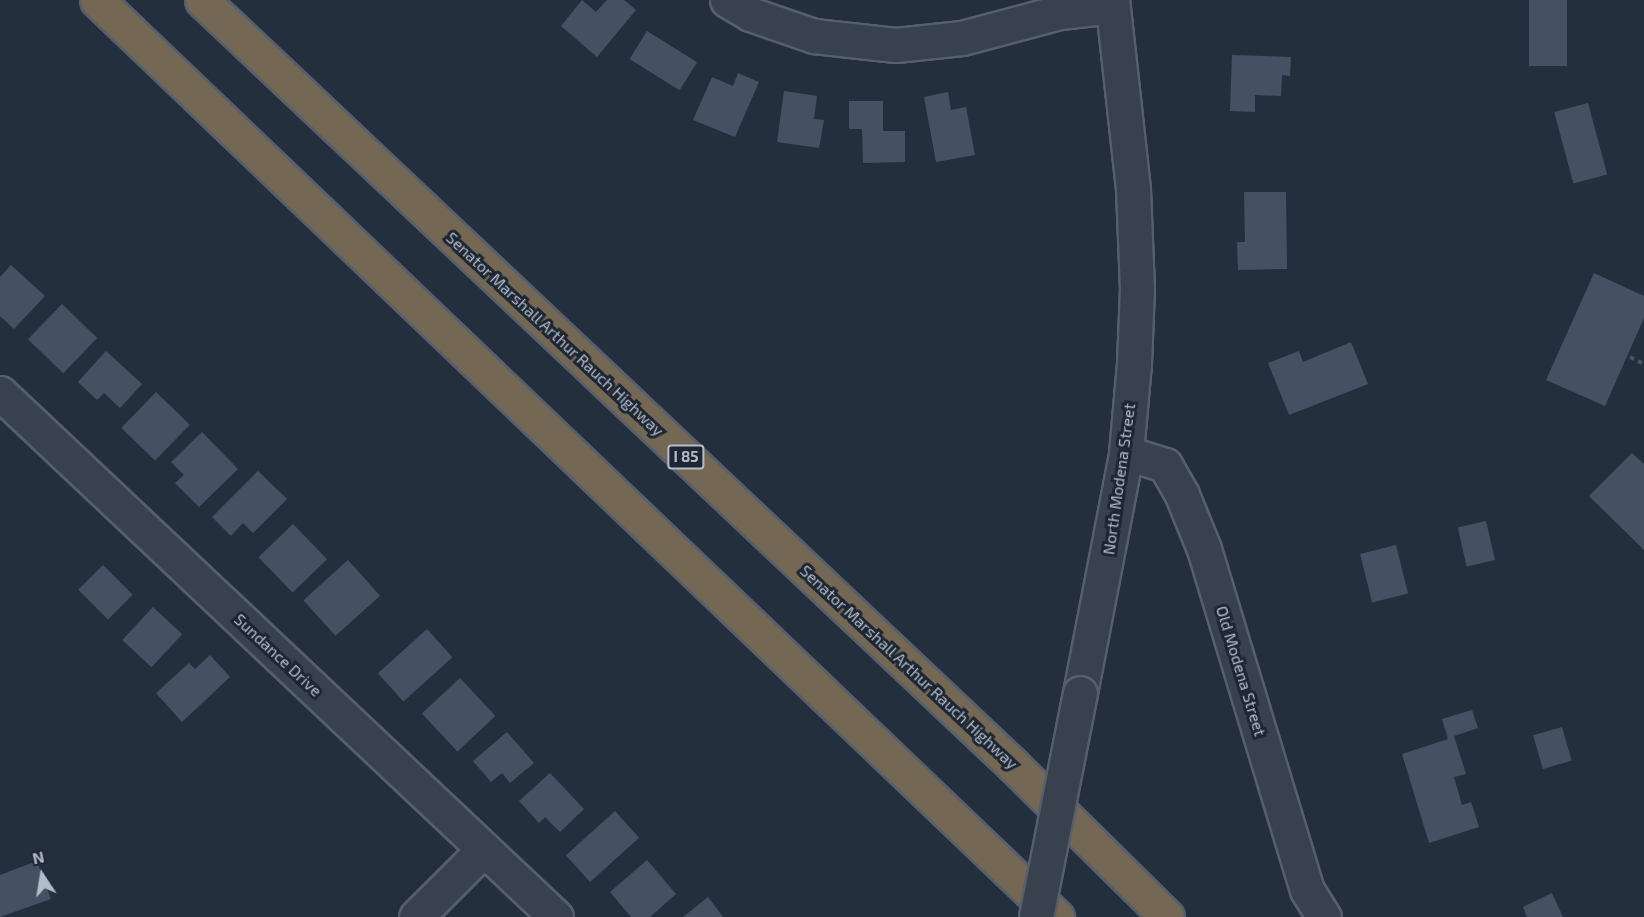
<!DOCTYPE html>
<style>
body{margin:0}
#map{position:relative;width:1644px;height:917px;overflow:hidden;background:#242f3e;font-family:"Exo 2",sans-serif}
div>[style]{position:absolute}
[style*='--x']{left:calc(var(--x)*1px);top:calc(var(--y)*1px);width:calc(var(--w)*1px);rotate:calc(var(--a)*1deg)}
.building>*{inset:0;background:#455162;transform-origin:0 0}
.path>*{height:4px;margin-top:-2px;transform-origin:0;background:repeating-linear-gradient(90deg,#44595c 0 4.5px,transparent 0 9px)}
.roads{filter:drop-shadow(2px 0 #565f6c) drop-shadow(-2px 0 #565f6c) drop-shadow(0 2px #565f6c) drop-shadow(0 -2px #565f6c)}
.minor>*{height:33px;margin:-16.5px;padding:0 16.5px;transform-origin:16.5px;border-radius:16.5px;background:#38414e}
.highway>*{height:33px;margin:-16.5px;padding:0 16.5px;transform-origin:16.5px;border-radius:16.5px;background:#746855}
.bridges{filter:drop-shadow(2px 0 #565f6c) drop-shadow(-2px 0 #565f6c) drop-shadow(0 2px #565f6c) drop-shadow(0 -2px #565f6c)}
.minor-bridge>*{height:33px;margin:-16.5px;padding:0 16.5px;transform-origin:16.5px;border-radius:16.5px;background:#38414e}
span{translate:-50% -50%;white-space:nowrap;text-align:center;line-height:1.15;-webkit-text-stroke:6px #1d2633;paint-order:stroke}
.shield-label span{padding:2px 4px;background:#1d2633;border:2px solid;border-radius:4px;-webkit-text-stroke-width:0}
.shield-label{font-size:15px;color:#b4bcc9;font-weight:700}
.street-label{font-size:16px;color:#b4bcc9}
.north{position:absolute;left:12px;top:845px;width:60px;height:60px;-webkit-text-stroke:4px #1d2633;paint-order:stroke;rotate:348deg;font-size:16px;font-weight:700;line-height:24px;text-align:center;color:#b4bcc9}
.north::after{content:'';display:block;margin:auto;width:21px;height:27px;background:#b4bcc9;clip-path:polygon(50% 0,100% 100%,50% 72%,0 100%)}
</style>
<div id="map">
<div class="building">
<div style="clip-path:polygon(582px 0,596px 12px,607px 0,624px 0,636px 10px,597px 57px,561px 26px)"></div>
<div style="left:1529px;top:0;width:38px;height:66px"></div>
<div style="left:647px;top:31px;width:59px;height:33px;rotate:32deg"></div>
<div style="clip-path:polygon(1232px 55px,1291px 57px,1290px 76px,1282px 75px,1281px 96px,1255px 95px,1255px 112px,1230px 111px)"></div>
<div style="clip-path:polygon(738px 73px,759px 82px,735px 137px,693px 120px,712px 77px,733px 86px)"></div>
<div style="clip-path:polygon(784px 91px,817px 96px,814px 119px,824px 120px,819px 148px,777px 142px)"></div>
<div style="clip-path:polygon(948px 92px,951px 110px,966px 107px,975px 155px,936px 162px,924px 97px)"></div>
<div style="clip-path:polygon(849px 101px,883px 101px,883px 131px,905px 131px,905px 162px,863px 163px,862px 129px,849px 129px)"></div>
<div style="left:1588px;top:103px;width:74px;height:35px;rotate:75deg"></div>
<div style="clip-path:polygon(1244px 192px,1286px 192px,1287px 269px,1238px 270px,1237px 242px,1245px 242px)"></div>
<div style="clip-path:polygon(11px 265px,45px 296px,14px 329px,0 316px,0 277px)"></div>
<div style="clip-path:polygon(1594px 273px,1644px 296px,1644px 318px,1605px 406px,1546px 380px)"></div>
<div style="left:62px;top:304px;width:49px;height:49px;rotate:44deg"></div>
<div style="clip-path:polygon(1351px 342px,1368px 384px,1289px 415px,1268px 363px,1299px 351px,1303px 362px)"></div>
<div style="clip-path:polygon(106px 351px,142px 384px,120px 408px,104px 393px,97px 400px,78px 382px)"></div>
<div style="left:156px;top:392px;width:47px;height:50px;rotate:44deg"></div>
<div style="clip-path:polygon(202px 432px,238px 469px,199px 507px,175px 483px,184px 475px,171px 462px)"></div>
<div style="clip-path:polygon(1632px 453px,1644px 464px,1644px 550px,1589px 496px)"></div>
<div style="clip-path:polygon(258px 471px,287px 499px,253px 533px,243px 523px,231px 536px,212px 517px)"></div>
<div style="left:1486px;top:521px;width:40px;height:29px;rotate:77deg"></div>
<div style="left:293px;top:524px;width:49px;height:48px;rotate:46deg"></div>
<div style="left:1396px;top:545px;width:50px;height:37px;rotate:76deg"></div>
<div style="left:348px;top:560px;width:48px;height:60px;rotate:48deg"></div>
<div style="left:103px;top:565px;width:42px;height:35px;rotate:45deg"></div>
<div style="left:153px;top:607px;width:40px;height:45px;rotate:43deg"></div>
<div style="left:427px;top:629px;width:38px;height:66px;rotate:48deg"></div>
<div style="clip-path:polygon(210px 655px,230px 677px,182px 722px,156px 693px,189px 663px,195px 669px)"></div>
<div style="left:460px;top:678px;width:52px;height:52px;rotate:47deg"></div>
<div style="clip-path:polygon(1472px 710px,1478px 728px,1454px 736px,1466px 774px,1454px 777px,1462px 805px,1471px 802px,1479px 827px,1429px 843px,1402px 754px,1448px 739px,1442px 719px)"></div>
<div style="left:1562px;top:727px;width:35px;height:30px;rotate:74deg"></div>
<div style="clip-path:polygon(507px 732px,534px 763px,510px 783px,502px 773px,491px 782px,473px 761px)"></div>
<div style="clip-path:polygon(550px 773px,584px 809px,560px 832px,545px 817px,539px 823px,519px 801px)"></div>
<div style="left:615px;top:811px;width:36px;height:66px;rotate:48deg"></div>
<div style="clip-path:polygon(647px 860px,676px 894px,650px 917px,631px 917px,610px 892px)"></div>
<div style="clip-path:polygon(37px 861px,51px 899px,0 917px,0 875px)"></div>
<div style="clip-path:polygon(1552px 893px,1563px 917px,1527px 917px,1523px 907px)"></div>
<div style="clip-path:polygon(708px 897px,723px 917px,683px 917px)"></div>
</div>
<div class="path">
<div style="--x:1630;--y:357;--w:16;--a:27"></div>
</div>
<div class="roads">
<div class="minor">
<div style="--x:727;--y:0;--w:27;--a:31"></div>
<div style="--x:750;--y:14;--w:68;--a:19"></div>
<div style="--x:814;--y:36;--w:82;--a:6.3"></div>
<div style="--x:896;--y:45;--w:66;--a:-6.1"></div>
<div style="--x:962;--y:38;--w:101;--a:-14.9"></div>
<div style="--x:1060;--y:12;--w:53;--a:-6.5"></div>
<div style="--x:0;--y:393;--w:764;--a:43.3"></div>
<div style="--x:1126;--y:453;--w:41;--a:17.1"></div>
<div style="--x:1165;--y:465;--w:34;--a:60"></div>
<div style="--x:1182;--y:495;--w:58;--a:67.8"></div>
<div style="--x:1204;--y:549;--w:356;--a:73.2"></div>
<div style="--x:1307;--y:890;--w:32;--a:58"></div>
<div style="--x:1080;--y:693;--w:244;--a:-79.1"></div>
<div style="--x:1126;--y:453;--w:90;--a:-84.9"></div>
<div style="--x:1134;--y:363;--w:74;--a:-87.7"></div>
<div style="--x:1137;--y:289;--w:100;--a:-92.3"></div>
<div style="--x:1133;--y:189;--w:190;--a:-96.3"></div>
<div style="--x:416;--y:917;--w:96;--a:-45"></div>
</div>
<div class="highway">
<div style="--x:97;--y:0;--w:1328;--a:43.69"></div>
<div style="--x:202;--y:0;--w:1115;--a:43.33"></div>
<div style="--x:1013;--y:765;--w:216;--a:44.6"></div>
</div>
</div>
<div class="bridges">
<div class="minor-bridge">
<div style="--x:1036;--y:917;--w:228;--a:-78.9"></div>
</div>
</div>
<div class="shield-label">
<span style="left:686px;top:457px">I 85</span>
</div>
<div class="street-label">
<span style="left:555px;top:334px;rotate:43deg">Senator Marshall Arthur Rauch Highway</span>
<span style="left:1119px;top:479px;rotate:-82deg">North Modena Street</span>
<span style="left:278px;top:655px;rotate:43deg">Sundance Drive</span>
<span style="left:909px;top:667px;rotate:43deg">Senator Marshall Arthur Rauch Highway</span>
<span style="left:1241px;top:671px;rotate:73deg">Old Modena Street</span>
</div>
<div class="north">N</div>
</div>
